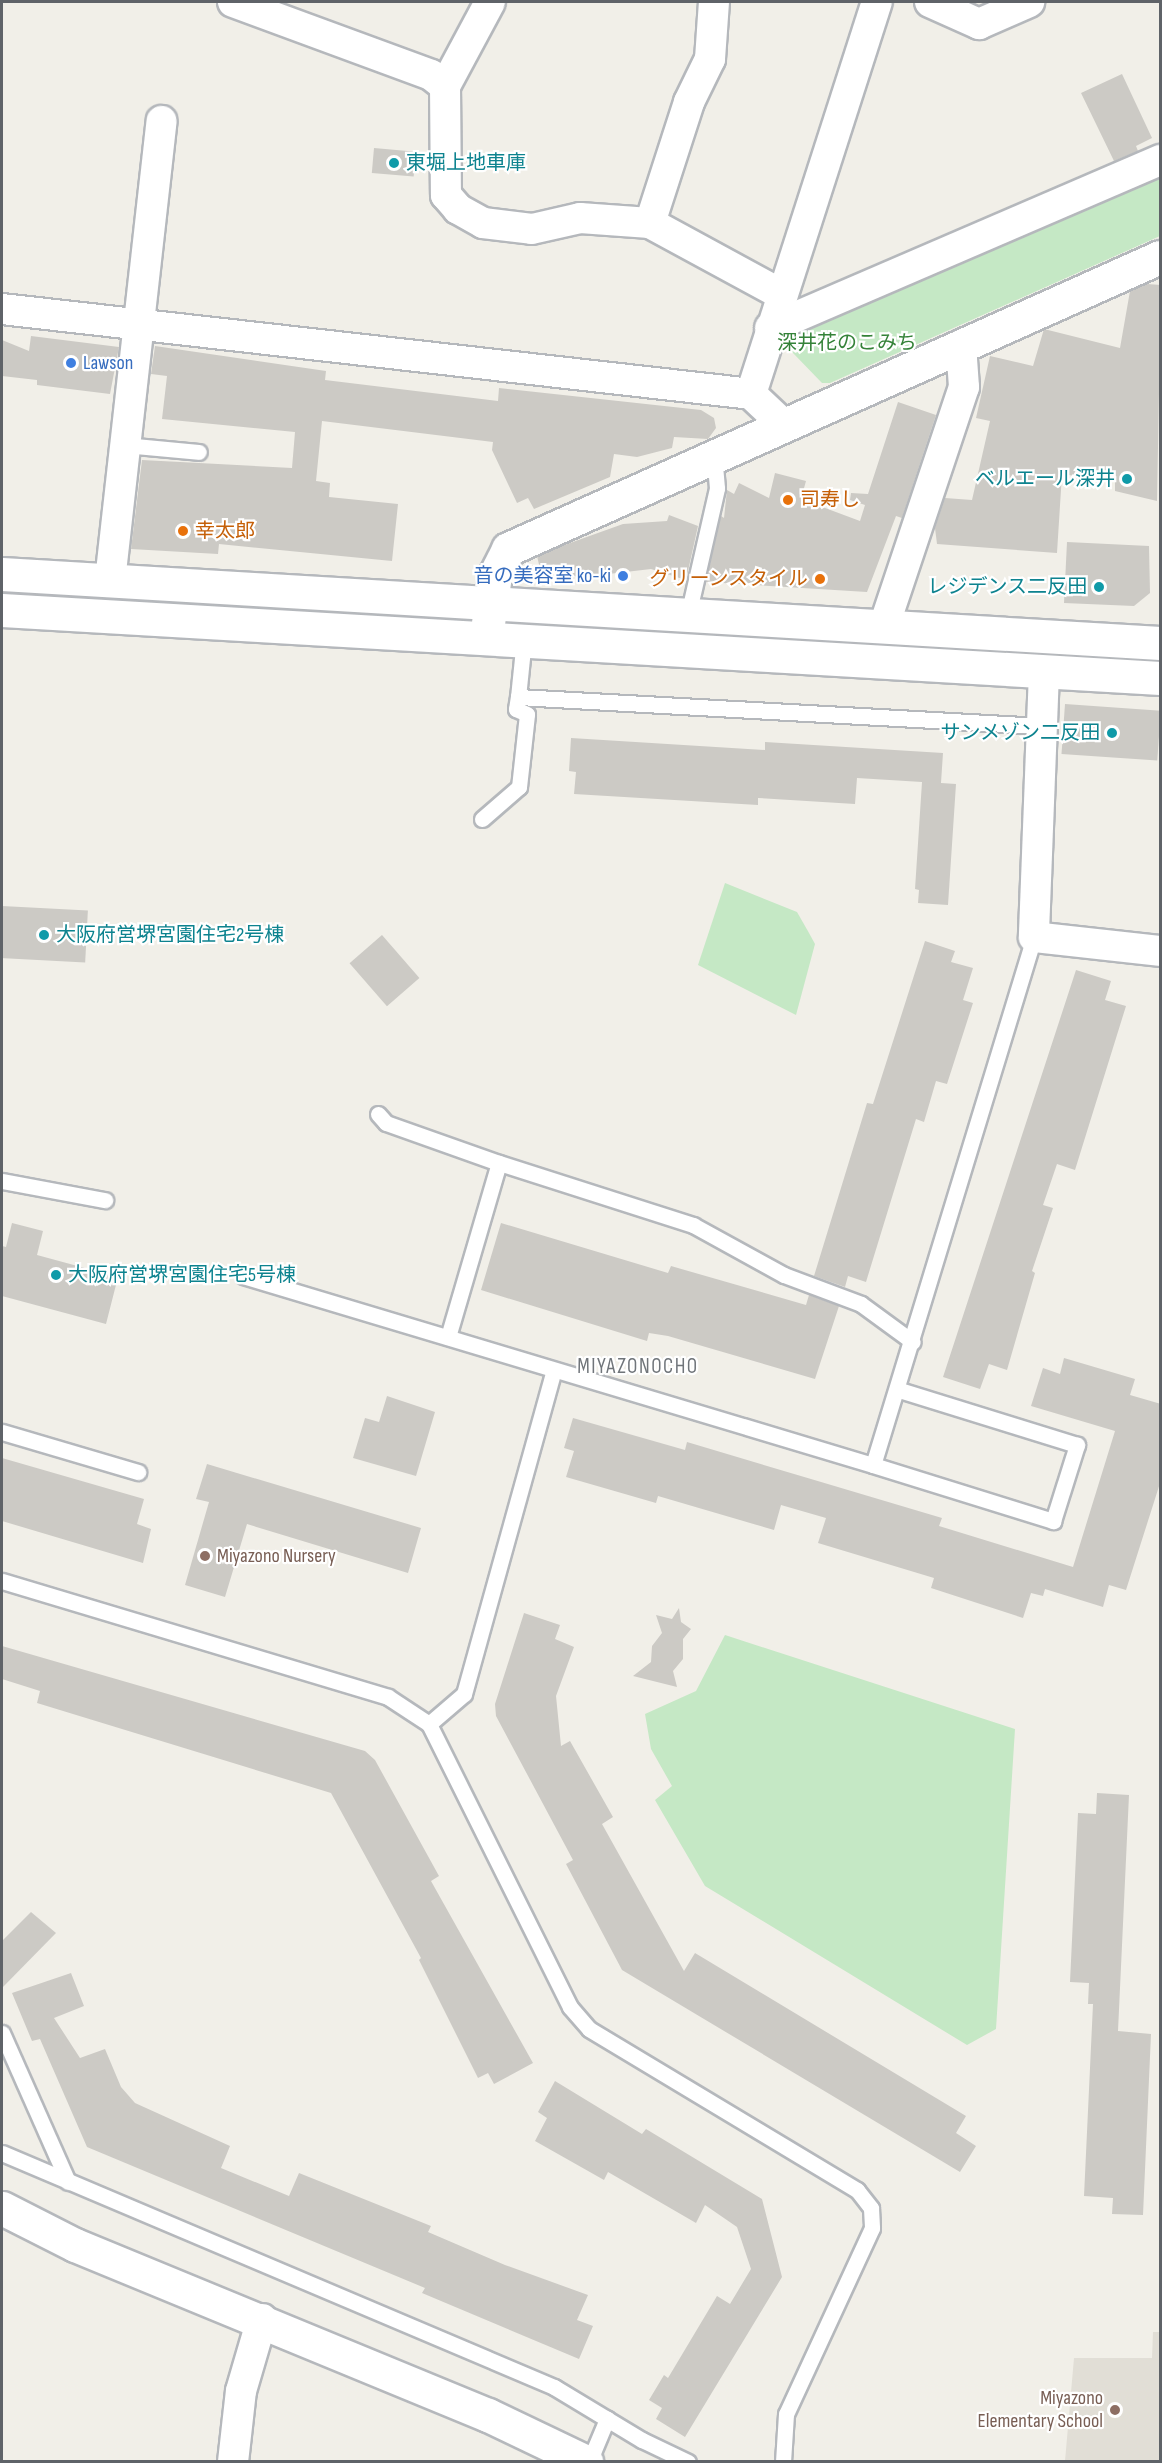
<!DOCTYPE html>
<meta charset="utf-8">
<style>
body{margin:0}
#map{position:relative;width:1162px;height:2463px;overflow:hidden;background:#f1efe8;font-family:"Sofia Sans Condensed","Noto Sans JP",sans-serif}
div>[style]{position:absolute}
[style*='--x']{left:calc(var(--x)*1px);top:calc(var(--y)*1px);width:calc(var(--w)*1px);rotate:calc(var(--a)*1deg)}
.education>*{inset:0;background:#e1ded6}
.green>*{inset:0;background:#c5e8c5}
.building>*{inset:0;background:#cccac5;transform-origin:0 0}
.roads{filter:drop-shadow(2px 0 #b5b8bc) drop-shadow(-2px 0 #b5b8bc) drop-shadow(0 2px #b5b8bc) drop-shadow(0 -2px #b5b8bc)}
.lane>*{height:15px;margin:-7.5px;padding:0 7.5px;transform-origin:7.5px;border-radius:7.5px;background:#fff}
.street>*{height:30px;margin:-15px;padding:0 15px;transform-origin:15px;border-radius:15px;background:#fff}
.secondary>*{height:33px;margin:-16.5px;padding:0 16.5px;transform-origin:16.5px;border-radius:16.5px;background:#fff}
.dots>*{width:16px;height:16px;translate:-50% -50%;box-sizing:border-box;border:3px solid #fff;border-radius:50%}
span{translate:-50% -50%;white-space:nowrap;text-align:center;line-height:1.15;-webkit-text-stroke:4.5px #fff;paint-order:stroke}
.culture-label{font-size:20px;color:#0d838f}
.left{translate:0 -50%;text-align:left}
.right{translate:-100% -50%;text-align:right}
.park-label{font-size:20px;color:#348238}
.shop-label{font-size:20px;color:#366cbe}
.food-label{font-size:20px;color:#c56008}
.education-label{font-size:20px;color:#785e54}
.neighbourhood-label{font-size:21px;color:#70757a;letter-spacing:1.5px}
.frame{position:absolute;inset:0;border:3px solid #5f6368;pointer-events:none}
</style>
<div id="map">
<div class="education">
<div style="clip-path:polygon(1153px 2332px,1160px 2332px,1160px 2461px,1065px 2461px,1074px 2358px,1152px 2358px)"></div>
</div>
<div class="green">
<div style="clip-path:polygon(1159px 172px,1160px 236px,830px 383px,822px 383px,792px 352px,794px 334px)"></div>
<div style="clip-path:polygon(725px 883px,797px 912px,809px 933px,815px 944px,796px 1015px,698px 965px)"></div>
<div style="clip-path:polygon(725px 1635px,1015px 1729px,996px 2029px,967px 2045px,705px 1886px,655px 1800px,672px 1786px,651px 1749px,645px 1714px,696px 1691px)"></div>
</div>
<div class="building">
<div style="clip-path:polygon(1122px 74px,1152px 138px,1136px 146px,1138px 151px,1114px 161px,1081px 93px)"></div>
<div style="left:374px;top:148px;width:42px;height:25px;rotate:5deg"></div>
<div style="clip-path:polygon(1147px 284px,1161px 285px,1157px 501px,1115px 491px,1115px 482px,1062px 474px,1057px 553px,937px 544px,935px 528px,945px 498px,972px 500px,990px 421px,976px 418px,990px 356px,1033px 366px,1044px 329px,1120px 348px,1130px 291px)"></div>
<div style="clip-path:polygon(31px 336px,119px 347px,110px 394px,37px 385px,37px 380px,2px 376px,2px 340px,29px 351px)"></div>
<div style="clip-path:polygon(155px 346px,326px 371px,325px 380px,498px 401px,499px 388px,701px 410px,714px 418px,716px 428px,708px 439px,674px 437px,672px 448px,637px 457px,614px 454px,610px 477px,534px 509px,528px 498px,517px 503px,492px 450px,493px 442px,322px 421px,316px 481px,330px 483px,329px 497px,398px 504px,392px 561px,219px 544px,218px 554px,131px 549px,142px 460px,292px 468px,295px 432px,162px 419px,167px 376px,151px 374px)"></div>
<div style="clip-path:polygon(898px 402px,936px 415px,902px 518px,896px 516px,867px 592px,706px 582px,721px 516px,724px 518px,727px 490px,734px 494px,739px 483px,769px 498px,775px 473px,806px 481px,801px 499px,860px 521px,865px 505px,850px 500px,851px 493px,868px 494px)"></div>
<div style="clip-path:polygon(669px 515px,698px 526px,686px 580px,651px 569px,583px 577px,541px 573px,537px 556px,556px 548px,623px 524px,667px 521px)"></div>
<div style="clip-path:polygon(1067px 542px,1149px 546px,1150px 593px,1134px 606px,1064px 603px)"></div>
<div style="left:1065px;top:704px;width:96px;height:50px;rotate:4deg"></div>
<div style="clip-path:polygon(571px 738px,765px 750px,765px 742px,943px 753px,941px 783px,956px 784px,948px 905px,918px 903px,919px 890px,915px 889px,922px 782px,857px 778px,855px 804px,758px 798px,758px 805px,574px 794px,576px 772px,569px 771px)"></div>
<div style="left:2px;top:906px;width:86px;height:52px;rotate:3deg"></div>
<div style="left:382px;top:935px;width:57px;height:43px;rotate:49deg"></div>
<div style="clip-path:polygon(925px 941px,955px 951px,951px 962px,973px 968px,963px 1000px,973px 1003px,947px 1084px,936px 1081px,924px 1122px,916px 1119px,866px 1282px,848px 1276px,845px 1287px,814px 1276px,867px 1103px,873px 1104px)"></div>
<div style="clip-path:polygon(1076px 970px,1111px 981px,1105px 1000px,1126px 1006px,1075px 1170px,1057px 1164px,1043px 1205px,1053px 1208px,1032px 1271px,1035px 1273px,1007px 1370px,989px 1364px,980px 1389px,943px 1377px)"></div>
<div style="clip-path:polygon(12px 1223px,43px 1231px,37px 1255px,118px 1277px,106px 1324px,2px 1296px,2px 1246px,6px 1247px)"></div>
<div style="clip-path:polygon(501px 1223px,668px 1273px,671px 1266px,806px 1305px,809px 1295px,839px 1306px,815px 1379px,668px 1336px,649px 1333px,647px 1341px,481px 1290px)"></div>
<div style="clip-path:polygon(1064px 1358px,1135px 1379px,1130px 1395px,1161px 1404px,1161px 1480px,1126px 1590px,1109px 1585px,1103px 1607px,1045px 1589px,1043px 1596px,1031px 1593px,1023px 1618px,931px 1588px,934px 1578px,818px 1543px,826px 1518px,781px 1505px,774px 1530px,658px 1496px,656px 1503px,566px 1477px,574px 1451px,564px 1448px,573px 1418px,685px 1450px,687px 1442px,811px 1479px,942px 1518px,939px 1526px,1073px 1567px,1115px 1431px,1031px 1406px,1043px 1368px,1060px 1374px)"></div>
<div style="clip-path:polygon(387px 1396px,435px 1412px,416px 1476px,353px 1458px,365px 1418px,379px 1422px)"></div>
<div style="clip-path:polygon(2px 1458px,144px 1499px,137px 1524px,151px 1529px,143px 1563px,2px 1521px)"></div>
<div style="clip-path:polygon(207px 1464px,421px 1528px,408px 1573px,247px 1524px,225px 1597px,185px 1585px,209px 1502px,196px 1499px)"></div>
<div style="clip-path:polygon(679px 1608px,681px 1622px,691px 1629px,683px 1639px,683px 1659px,673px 1671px,677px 1687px,633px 1676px,651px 1662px,652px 1646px,662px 1633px,656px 1615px,672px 1619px)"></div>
<div style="clip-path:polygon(524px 1613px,560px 1625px,555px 1639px,574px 1647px,556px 1696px,561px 1746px,570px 1741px,613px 1817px,602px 1824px,684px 1971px,695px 1953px,966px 2116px,956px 2133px,976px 2146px,960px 2172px,622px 1970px,566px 1864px,573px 1860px,496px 1716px,495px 1704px)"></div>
<div style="clip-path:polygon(2px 1646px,365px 1751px,375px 1760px,439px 1876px,431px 1881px,533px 2063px,494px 2084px,488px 2073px,478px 2078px,419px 1960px,421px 1958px,331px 1793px,37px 1703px,40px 1691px,2px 1679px)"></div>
<div style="clip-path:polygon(1097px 1793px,1129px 1795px,1118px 2031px,1151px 2034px,1143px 2215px,1112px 2214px,1113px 2198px,1084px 2196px,1093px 2004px,1088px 2004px,1089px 1983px,1070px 1982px,1078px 1813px,1096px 1814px)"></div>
<div style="clip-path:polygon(31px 1912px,56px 1933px,2px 1988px,2px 1941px)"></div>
<div style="clip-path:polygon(71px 1973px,84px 2006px,54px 2018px,80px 2058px,105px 2049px,121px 2087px,135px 2103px,230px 2146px,221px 2168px,289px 2196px,299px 2173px,431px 2226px,428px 2232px,505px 2265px,588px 2295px,577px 2320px,593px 2326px,579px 2359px,422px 2293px,425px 2288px,87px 2147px,40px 2039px,32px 2041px,12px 1993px)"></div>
<div style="clip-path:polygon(555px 2081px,642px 2134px,646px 2129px,762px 2199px,782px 2277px,685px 2437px,656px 2419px,662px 2408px,649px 2400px,664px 2375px,668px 2378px,717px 2296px,730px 2304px,751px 2269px,737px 2227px,705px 2205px,696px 2223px,608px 2172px,604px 2180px,535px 2141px,547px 2118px,538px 2112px)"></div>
</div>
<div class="roads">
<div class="lane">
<div style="--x:124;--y:445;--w:75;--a:5.3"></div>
<div style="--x:688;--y:615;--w:130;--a:-77.1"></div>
<div style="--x:717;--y:488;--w:32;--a:-95"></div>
<div style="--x:524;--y:639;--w:58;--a:95.9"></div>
<div style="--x:518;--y:697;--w:524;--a:3.17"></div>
<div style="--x:482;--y:819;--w:49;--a:-40.9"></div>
<div style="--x:519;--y:787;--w:73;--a:-83.7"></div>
<div style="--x:527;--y:714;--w:12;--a:-156"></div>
<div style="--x:516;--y:709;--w:12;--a:-81"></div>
<div style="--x:378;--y:1114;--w:12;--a:48"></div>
<div style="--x:386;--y:1123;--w:120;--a:19.5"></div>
<div style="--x:499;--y:1163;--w:204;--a:17.7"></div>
<div style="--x:693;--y:1225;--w:104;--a:28.8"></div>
<div style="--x:784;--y:1275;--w:82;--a:20.6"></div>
<div style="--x:861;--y:1304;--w:64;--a:36.2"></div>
<div style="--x:2;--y:1181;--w:105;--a:10.5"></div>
<div style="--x:243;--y:1276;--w:658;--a:16.7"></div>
<div style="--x:873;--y:1465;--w:552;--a:-73.04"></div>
<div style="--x:448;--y:1337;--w:181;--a:-73.7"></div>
<div style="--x:2;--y:1432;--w:142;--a:16.4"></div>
<div style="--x:873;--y:1465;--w:189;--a:17.3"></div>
<div style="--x:1053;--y:1521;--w:80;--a:-72.5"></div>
<div style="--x:1077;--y:1445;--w:186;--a:-162.8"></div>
<div style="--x:2;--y:1581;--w:403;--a:16.7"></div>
<div style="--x:388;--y:1697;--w:49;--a:33.4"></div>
<div style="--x:429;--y:1724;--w:316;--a:63.5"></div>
<div style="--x:570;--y:2007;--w:29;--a:49"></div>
<div style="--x:589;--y:2029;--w:313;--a:31"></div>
<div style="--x:857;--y:2190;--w:23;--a:52"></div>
<div style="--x:871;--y:2208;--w:20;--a:87"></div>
<div style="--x:872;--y:2228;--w:205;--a:114.8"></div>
<div style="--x:786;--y:2414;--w:48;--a:93.6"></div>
<div style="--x:429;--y:1724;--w:46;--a:-40.6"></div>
<div style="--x:464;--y:1694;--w:336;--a:-74.5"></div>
<div style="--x:2;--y:2033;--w:163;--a:66.1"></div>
<div style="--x:2;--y:2153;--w:600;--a:22.97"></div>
<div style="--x:554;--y:2387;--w:103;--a:31.1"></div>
<div style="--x:642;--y:2440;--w:51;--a:25.6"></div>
<div style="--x:589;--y:2462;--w:47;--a:-67.3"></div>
</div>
<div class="street">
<div style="--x:233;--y:2;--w:211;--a:20.2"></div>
<div style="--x:431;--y:75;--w:18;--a:38"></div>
<div style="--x:445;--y:86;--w:109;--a:89.5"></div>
<div style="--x:446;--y:195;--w:18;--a:49"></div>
<div style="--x:458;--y:209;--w:29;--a:29"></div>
<div style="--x:483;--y:223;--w:49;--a:7"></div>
<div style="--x:532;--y:229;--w:49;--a:-12.9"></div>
<div style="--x:580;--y:218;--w:70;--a:4.1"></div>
<div style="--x:650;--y:223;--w:149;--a:28.5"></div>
<div style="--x:930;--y:2;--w:54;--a:24.2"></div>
<div style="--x:979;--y:24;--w:55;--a:-23.7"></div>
<div style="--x:445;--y:86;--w:95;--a:-61.8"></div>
<div style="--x:650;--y:223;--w:127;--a:-72.1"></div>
<div style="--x:689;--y:102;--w:48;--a:-64"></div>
<div style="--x:710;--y:59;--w:57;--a:-86"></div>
<div style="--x:2;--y:309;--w:754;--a:6.47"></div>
<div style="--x:751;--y:394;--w:45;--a:43.2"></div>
<div style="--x:770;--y:328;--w:425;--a:-23.3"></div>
<div style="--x:751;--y:394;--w:412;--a:-72.2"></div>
<div style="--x:110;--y:581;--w:463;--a:-83.6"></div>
<div style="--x:884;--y:626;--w:252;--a:-71.5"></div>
<div style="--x:964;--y:387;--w:42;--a:-94.1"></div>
<div style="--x:1044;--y:672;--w:265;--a:92.2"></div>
<div style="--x:1034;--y:937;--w:127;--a:6.3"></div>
<div style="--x:233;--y:2462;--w:71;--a:-83.6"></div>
<div style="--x:241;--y:2391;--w:75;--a:-73.7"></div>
</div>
<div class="secondary">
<div style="--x:2;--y:574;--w:1160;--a:3.41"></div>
<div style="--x:2;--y:610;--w:1160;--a:3.36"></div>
<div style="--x:488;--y:623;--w:49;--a:-81.7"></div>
<div style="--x:495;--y:575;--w:29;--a:-63"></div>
<div style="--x:508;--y:549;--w:714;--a:-24.13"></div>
<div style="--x:2;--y:2208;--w:82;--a:26.9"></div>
<div style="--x:75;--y:2245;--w:447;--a:22.4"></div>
<div style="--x:488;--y:2415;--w:109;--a:25.6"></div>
</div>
</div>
<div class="dots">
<div style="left:394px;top:163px;background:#0f9aa8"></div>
<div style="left:71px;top:363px;background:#3f7fe0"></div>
<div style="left:1127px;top:479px;background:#0f9aa8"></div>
<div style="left:788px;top:500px;background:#e8710a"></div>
<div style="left:183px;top:531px;background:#e8710a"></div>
<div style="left:623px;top:576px;background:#3f7fe0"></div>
<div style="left:820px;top:579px;background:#e8710a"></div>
<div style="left:1099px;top:587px;background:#0f9aa8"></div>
<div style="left:1112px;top:733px;background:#0f9aa8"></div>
<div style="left:44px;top:935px;background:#0f9aa8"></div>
<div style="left:56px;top:1275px;background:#0f9aa8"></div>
<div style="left:205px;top:1556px;background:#8d6e63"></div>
<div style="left:1115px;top:2410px;background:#8d6e63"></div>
</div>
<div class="culture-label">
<span class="left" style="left:406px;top:163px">東堀上地車庫</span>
<span class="right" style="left:1115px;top:479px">ベルエール深井</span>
<span class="right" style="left:1087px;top:587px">レジデンス二反田</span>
<span class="right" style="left:1100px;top:733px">サンメゾン二反田</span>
<span class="left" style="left:56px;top:935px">大阪府営堺宮園住宅2号棟</span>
<span class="left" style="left:68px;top:1275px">大阪府営堺宮園住宅5号棟</span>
</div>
<div class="park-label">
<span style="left:847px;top:343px">深井花のこみち</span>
</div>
<div class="shop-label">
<span class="left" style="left:83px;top:363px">Lawson</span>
<span class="right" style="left:611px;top:576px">音の美容室 ko-ki</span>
</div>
<div class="food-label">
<span class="left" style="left:800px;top:500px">司寿し</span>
<span class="left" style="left:195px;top:531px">幸太郎</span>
<span class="right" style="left:808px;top:579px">グリーンスタイル</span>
</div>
<div class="education-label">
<span class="left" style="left:217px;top:1556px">Miyazono Nursery</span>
<span class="right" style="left:1103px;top:2410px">Miyazono<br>Elementary School</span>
</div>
<div class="neighbourhood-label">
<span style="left:638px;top:1367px">MIYAZONOCHO</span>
</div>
<div class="frame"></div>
</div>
